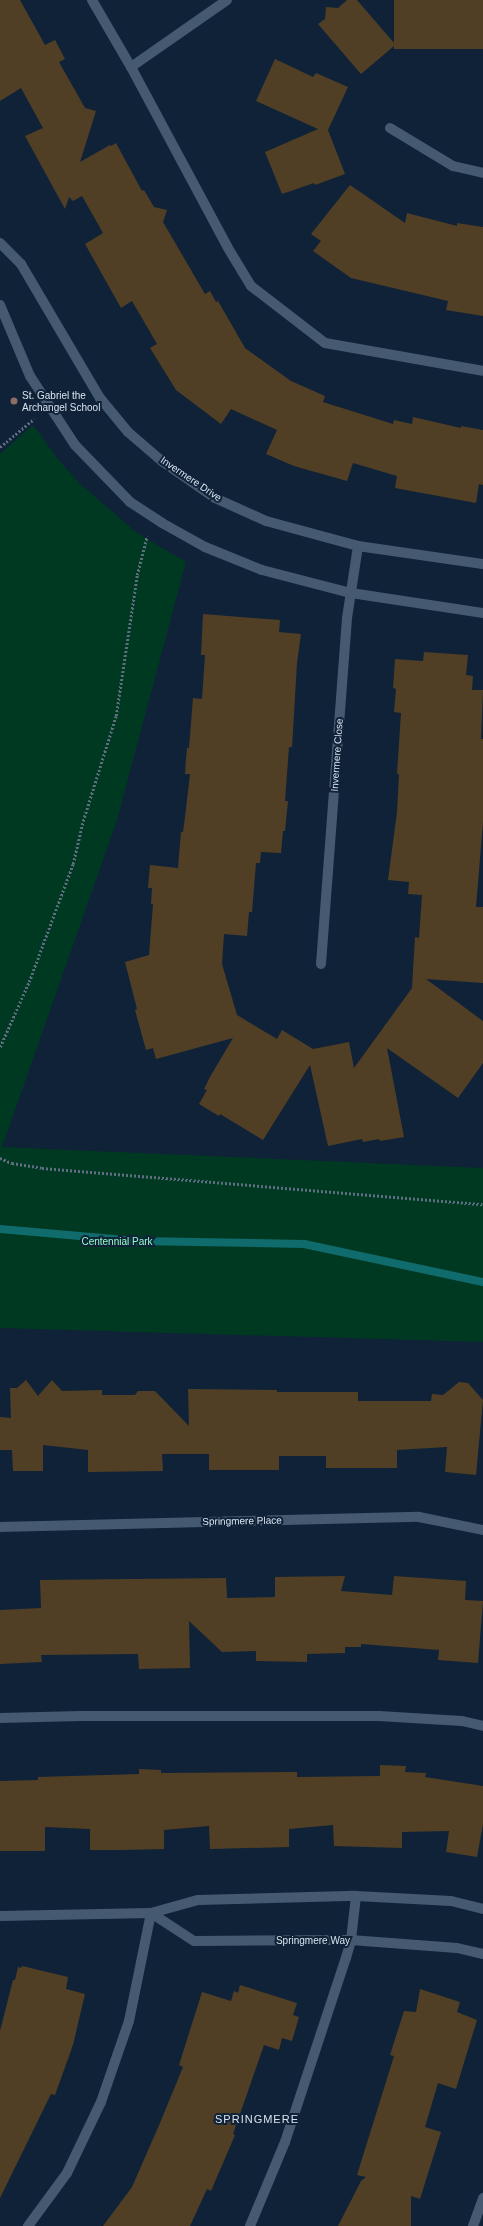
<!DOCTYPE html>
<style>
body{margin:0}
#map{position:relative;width:483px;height:2226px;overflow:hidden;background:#102237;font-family:Arial,sans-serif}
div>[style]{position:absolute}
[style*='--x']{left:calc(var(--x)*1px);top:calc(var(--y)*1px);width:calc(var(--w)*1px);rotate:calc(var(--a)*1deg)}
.green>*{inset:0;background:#003922}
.stream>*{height:8px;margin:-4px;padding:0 4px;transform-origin:4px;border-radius:4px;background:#106b6c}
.building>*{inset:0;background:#503f25}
.path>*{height:2.5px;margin-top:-1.25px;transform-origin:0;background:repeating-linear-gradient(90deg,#5f6e81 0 2px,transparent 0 4px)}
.lane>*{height:10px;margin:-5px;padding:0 5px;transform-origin:5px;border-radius:5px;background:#455971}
.street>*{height:10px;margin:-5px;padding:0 5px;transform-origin:5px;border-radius:5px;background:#455971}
.secondary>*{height:10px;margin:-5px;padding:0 5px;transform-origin:5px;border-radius:5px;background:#455971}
.dots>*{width:11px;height:11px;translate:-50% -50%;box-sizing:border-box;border:2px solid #102237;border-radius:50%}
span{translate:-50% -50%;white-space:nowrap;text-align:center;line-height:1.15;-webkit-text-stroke:4px #102237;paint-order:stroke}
.poi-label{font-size:10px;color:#d7e3f1}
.left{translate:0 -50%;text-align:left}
.street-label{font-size:10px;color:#d7e3f1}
.park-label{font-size:10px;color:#93ffc6}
.neighbourhood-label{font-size:11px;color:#d7e3f1;letter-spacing:1px}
</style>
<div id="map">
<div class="green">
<div style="clip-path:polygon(33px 425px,58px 459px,80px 484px,137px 533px,186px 562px,117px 820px,2px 1147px,483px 1168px,483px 1342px,0 1328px,0 454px)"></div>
</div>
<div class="stream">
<div style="--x:0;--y:1229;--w:137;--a:5"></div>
<div style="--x:136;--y:1241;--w:168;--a:1"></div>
<div style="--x:304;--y:1244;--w:183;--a:12"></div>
</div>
<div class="building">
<div style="clip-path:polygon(0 0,20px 0,45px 45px,55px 40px,65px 59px,59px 62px,85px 108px,96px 111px,80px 162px,110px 145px,111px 146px,116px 143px,142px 191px,144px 190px,154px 207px,167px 210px,163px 222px,205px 294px,210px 291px,216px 302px,218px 301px,245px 348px,291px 381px,325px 396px,323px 402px,393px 424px,394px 420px,412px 424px,413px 417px,461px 428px,461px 426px,483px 430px,483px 485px,479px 484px,476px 503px,395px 488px,397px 476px,353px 463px,347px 481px,294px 466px,266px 454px,277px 430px,231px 409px,221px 424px,176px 390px,150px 348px,157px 344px,132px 301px,121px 308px,85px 244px,103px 233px,82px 196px,73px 201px,69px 197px,65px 209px,25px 136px,43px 128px,21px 88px,0 101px)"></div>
<div style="clip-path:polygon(347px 0,357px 0,394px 43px,394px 0,483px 0,483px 49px,394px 49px,394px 46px,361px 74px,318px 24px,325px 19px,326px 7px,338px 8px)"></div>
<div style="clip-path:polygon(275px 59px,313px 77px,316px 73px,348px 87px,328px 130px,345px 174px,315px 185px,314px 183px,282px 194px,265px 152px,318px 129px,256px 101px)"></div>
<div style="clip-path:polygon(350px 185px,405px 223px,407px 213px,457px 226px,457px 223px,483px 227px,483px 316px,446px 310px,448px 301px,351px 278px,313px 251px,321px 241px,311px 234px)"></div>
<div style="clip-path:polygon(203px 614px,280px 620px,279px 632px,301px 634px,297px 663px,292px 747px,289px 747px,285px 801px,288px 801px,285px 831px,283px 831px,281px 853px,261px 852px,260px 863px,256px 863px,252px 912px,249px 912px,247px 936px,224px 934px,222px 964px,237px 1015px,277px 1039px,282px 1030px,313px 1049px,349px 1042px,354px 1068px,412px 988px,415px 937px,419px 938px,422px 895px,408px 894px,409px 882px,388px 880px,397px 812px,399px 774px,397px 774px,401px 713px,394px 712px,396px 689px,393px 688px,395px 659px,423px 661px,424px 652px,468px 655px,466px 675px,473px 676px,472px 690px,483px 690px,481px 739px,483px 739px,483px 822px,476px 907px,483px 907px,483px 983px,426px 979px,483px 1021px,483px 1063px,458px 1098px,387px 1048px,404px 1137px,380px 1141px,379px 1139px,363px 1142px,362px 1139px,328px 1146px,310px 1065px,263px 1140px,220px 1114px,219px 1116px,199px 1104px,207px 1090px,204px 1089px,210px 1077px,233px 1038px,156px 1059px,153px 1048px,146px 1050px,135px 1010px,137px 1009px,125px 962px,149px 955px,153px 904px,151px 904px,152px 888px,148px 888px,150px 865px,178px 868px,181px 832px,183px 832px,185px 817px,190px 774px,185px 774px,186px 759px,187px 748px,189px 748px,193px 698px,202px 699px,205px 655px,201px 655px)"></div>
<div style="clip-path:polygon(26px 1380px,38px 1396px,52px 1380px,62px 1391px,102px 1390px,102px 1395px,135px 1395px,138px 1391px,155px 1391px,189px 1426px,188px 1389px,277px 1390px,277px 1392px,358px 1392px,358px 1401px,431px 1401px,432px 1394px,443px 1395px,459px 1382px,468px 1383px,483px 1400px,476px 1475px,445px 1472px,447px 1447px,397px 1450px,397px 1468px,326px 1468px,326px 1456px,279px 1456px,279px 1470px,209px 1470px,209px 1454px,162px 1454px,163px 1471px,88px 1472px,88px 1450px,43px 1445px,43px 1471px,13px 1471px,12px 1450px,0 1450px,0 1417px,11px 1418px,10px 1388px,17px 1388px)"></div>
<div style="clip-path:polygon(345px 1576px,341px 1591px,392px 1595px,394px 1576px,466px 1581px,465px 1600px,483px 1601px,478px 1663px,438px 1660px,439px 1650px,361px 1644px,361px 1647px,345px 1647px,345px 1653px,307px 1654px,307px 1662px,256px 1661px,256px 1651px,222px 1652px,189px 1621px,190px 1668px,139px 1669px,138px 1654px,41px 1655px,42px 1662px,0 1664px,0 1610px,41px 1608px,40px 1580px,226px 1578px,227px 1598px,275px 1597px,275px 1577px)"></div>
<div style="clip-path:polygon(380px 1765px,406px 1766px,405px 1772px,426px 1773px,425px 1777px,483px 1786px,483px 1824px,477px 1857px,446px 1852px,449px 1831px,402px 1832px,402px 1848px,334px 1846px,333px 1825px,289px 1829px,289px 1847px,210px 1849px,209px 1826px,164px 1830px,164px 1849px,122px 1850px,90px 1850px,90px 1829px,45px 1827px,45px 1851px,0 1851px,0 1781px,38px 1780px,38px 1777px,139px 1774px,139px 1769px,161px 1770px,161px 1773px,297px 1772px,297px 1777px,380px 1776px)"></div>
<div style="clip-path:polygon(22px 1966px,68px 1977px,66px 1989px,85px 1994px,73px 2045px,55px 2095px,51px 2094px,0 2198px,0 2031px,13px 1980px,15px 1980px,18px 1967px,21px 1968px)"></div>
<div style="clip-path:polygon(240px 1985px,297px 2003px,293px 2015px,299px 2017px,292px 2041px,282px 2038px,279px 2050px,264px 2045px,233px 2134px,235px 2135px,211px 2191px,207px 2189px,190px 2226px,103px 2226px,132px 2187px,160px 2123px,183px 2067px,179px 2065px,202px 1992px,231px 2001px,234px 1991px,238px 1993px)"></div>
<div style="clip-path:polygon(420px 1989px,460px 2002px,457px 2012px,477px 2020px,456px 2089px,438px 2083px,425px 2127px,441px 2132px,420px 2199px,411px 2196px,411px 2226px,338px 2226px,361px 2181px,366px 2177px,357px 2175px,394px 2056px,390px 2055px,404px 2011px,416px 2012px)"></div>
</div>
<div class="path">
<div style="--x:0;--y:447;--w:44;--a:-39.5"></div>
<div style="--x:0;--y:1047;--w:71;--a:-66"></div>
<div style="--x:29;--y:982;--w:126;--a:-69.6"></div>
<div style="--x:73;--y:864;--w:44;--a:-76.9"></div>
<div style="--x:83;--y:821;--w:110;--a:-72.6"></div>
<div style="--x:116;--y:716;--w:143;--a:-81.5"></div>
<div style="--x:137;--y:575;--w:40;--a:-75.6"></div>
<div style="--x:0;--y:1158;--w:13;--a:23"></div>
<div style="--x:12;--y:1163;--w:30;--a:9"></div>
<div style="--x:42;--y:1168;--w:442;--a:4.7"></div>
</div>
<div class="lane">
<div style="--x:92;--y:0;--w:78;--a:59.8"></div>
<div style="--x:131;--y:67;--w:117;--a:-34.9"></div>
<div style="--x:131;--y:67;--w:205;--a:61.8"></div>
<div style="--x:228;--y:248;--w:44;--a:58.8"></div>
<div style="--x:251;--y:286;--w:93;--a:37.6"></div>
<div style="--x:325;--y:343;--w:160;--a:10"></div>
<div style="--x:0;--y:1718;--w:81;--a:-1.4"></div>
<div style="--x:81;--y:1716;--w:298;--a:0"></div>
<div style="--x:379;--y:1716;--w:83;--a:3.4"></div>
<div style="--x:462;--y:1721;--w:22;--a:13"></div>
<div style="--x:250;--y:2226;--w:91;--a:-67.4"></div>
<div style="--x:285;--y:2142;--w:194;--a:-71.7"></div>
<div style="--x:346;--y:1958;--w:19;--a:-74"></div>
<div style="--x:351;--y:1940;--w:44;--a:-83.5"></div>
</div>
<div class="street">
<div style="--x:390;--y:128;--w:74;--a:31.1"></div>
<div style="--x:453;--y:166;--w:31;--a:13"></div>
<div style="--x:321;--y:964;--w:347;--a:-85.7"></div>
<div style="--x:347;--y:618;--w:73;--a:-81.3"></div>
<div style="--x:0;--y:1527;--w:419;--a:-1.4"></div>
<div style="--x:419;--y:1517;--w:65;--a:11.5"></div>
<div style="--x:151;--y:1913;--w:51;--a:33.1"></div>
<div style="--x:194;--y:1941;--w:157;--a:-0.4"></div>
<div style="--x:351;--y:1940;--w:106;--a:4.3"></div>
<div style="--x:457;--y:1948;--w:27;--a:13"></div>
<div style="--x:151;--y:1913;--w:49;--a:-15.5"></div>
<div style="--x:198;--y:1900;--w:158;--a:-1.5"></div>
<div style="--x:356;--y:1896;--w:95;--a:3"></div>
<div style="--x:451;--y:1901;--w:33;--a:14"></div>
<div style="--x:0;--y:1916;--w:151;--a:-1.1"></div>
<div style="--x:151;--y:1913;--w:110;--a:101.5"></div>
<div style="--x:129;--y:2021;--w:86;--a:109.1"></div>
<div style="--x:101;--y:2102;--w:79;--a:115.6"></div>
<div style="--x:67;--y:2173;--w:66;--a:126.3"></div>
</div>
<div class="secondary">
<div style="--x:0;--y:243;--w:30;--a:45"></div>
<div style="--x:21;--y:264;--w:156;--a:59.5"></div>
<div style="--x:100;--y:398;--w:44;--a:50.5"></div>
<div style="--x:128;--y:432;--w:46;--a:40.6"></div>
<div style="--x:163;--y:462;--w:63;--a:34.7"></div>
<div style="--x:215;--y:498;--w:56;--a:24.3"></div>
<div style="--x:266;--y:521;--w:95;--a:15.2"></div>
<div style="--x:358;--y:546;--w:126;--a:8.2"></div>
<div style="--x:0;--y:305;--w:77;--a:67.1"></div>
<div style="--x:30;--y:376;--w:82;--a:56.9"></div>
<div style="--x:75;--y:445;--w:79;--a:46"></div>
<div style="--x:130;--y:502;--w:38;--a:33"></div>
<div style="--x:162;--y:523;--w:49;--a:29.2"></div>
<div style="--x:205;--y:547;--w:61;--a:22"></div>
<div style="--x:262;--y:570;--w:92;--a:14.5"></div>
<div style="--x:351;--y:593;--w:134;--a:8.6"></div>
<div style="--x:473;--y:2226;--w:30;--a:-70"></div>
</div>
<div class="dots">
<div style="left:14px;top:401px;background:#8d6e63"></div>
</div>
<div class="poi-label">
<span class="left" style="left:22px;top:401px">St. Gabriel the<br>Archangel School</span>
</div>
<div class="street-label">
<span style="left:191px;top:479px;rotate:34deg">Invermere Drive</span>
<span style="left:337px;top:755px;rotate:-86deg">Invermere Close</span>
<span style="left:242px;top:1521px;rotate:-1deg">Springmere Place</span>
<span style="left:313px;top:1941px">Springmere Way</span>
</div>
<div class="park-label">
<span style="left:117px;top:1242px">Centennial Park</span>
</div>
<div class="neighbourhood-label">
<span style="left:257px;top:2119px">SPRINGMERE</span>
</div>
</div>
